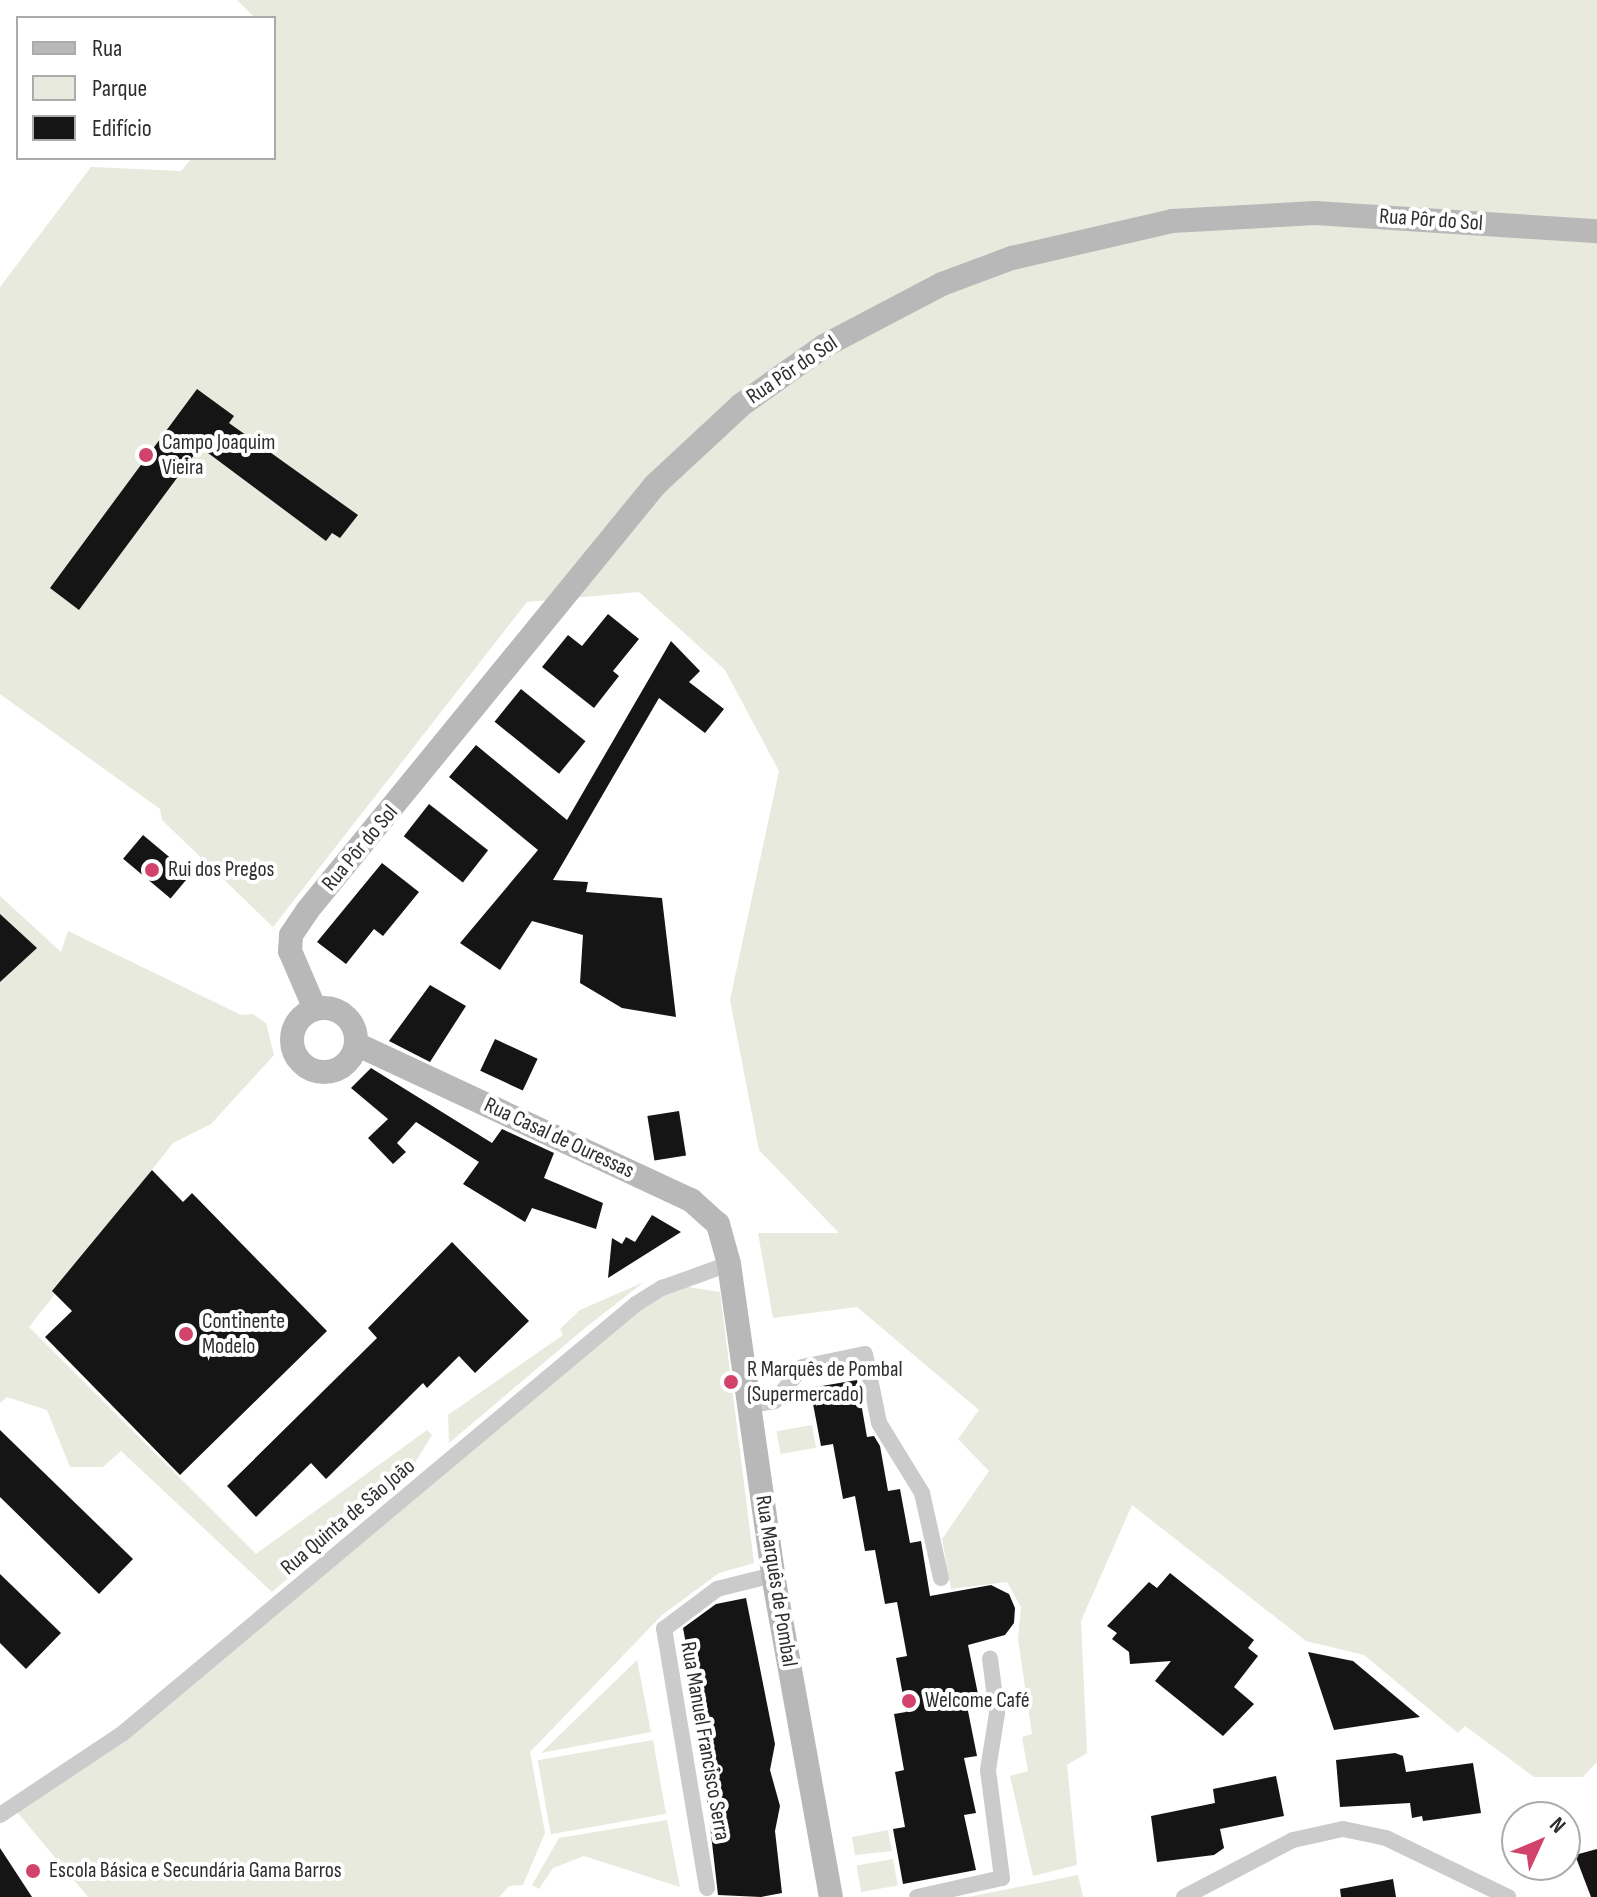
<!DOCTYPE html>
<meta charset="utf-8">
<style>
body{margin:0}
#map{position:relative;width:1597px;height:1897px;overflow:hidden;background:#fff;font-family:"Sofia Sans Condensed",sans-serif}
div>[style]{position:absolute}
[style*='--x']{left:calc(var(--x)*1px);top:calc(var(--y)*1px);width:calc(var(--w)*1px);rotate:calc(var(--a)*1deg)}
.green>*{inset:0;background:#e7eadd;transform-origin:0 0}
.building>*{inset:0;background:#151515;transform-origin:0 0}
.street>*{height:16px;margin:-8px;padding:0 8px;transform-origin:8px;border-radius:8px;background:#cbcbcb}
.secondary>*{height:24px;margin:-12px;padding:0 12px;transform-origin:12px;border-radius:12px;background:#b8b8b8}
.secondary>.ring{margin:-12px;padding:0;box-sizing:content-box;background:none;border:24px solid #b8b8b8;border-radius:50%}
.dots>*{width:22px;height:22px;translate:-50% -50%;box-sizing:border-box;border:4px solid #fff;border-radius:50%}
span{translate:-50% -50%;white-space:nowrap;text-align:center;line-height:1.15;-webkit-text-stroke:8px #fff;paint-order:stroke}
.street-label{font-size:22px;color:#2e2e2e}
.poi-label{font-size:22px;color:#2e2e2e}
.left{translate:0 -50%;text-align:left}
.legend{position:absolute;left:16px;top:16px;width:260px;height:144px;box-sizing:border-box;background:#fff;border:2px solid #ababab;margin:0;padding:10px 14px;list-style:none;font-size:24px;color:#2e2e2e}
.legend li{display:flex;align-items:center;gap:16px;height:40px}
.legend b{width:40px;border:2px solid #ababab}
.north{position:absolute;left:1501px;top:1801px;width:80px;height:80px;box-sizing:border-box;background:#fff;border:2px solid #ababab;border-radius:50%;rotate:46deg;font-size:22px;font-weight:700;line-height:32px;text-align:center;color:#2e2e2e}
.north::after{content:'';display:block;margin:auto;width:28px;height:36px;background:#d2436c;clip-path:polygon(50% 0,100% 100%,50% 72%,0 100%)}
</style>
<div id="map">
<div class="green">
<div style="clip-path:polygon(237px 0,1597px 0,1597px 1762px,1583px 1777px,1534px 1777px,1465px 1726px,1458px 1733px,1364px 1655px,1306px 1641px,1132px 1505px,1081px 1621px,1087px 1753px,1067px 1765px,1077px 1865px,1033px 1876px,1010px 1776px,1028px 1771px,1022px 1737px,1032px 1734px,1018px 1639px,1021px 1607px,1007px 1582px,951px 1589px,942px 1539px,989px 1471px,958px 1439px,979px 1410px,857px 1307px,773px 1318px,758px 1233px,839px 1233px,759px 1150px,730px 1000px,779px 771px,725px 670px,639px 592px,527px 602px,273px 927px,162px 820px,160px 809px,0 694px,0 287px,91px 167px,181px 171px,192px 158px,274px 158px,274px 18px,255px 18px)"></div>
<div style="clip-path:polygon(0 896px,61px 952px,68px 931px,241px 1015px,253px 1014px,266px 1023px,274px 1055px,211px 1124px,173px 1143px,29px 1327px,256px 1554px,427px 1430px,432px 1435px,407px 1476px,272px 1592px,121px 1451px,103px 1467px,70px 1467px,47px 1410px,7px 1397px,0 1403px)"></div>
<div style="clip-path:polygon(644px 1282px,585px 1328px,449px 1443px,448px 1415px,563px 1335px,560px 1329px,580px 1310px)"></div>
<div style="clip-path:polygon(682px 1286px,720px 1292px,754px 1563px,719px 1573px,662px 1615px,530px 1752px,545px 1833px,523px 1885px,509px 1886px,499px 1897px,88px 1897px,17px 1812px,650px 1302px)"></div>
<div style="left:812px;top:1425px;width:23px;height:36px;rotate:80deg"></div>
<div style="clip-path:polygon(637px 1660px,651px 1732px,541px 1753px)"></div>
<div style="left:653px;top:1740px;width:75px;height:117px;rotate:80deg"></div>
<div style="clip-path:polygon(667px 1820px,680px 1887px,584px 1856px,553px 1868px,539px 1889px,532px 1885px,559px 1838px)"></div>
<div style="clip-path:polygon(888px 1830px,892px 1851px,855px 1855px,852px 1837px)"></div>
<div style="left:893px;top:1859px;width:27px;height:37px;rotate:80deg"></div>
<div style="clip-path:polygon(1078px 1875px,1083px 1897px,968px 1897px)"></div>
</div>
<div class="building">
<div style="clip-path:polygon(197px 389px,234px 416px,229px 423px,358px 515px,340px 538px,332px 533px,326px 541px,200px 447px,79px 610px,50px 588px)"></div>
<div style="clip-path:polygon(608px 614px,639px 639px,613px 671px,619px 676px,594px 708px,542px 667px,568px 635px,582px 646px)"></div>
<div style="clip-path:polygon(671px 641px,700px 671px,689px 682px,724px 709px,705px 733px,659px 698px,553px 880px,588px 882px,586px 892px,662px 898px,676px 1017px,622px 1008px,580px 983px,583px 935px,532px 921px,500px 970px,460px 943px,538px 850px,449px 777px,476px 745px,567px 820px)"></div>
<div style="left:521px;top:689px;width:83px;height:42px;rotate:39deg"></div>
<div style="left:429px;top:804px;width:75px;height:41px;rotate:38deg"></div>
<div style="left:143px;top:835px;width:62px;height:31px;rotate:40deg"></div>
<div style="clip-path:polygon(382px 863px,419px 892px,383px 936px,374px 929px,346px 964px,317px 942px)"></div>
<div style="clip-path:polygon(0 914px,37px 948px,0 982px)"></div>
<div style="clip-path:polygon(430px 985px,466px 1006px,430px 1062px,389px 1041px)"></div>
<div style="left:495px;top:1039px;width:47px;height:35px;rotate:25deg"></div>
<div style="clip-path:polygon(371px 1068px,492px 1143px,502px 1129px,554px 1153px,544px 1178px,603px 1203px,596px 1229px,532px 1208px,525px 1222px,463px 1184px,479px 1162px,416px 1122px,397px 1143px,406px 1152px,393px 1164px,368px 1138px,388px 1119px,351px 1088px)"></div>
<div style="left:679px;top:1111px;width:45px;height:32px;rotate:81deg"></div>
<div style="clip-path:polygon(152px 1170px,183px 1202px,192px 1193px,327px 1331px,180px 1475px,45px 1337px,72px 1311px,52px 1291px)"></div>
<div style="clip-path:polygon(652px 1215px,681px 1232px,608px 1278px,612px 1238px,622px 1244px,626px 1237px,635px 1242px)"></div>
<div style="clip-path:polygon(452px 1242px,529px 1321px,475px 1373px,459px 1356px,427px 1388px,423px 1383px,326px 1479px,311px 1463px,256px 1517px,227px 1486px,377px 1338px,368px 1328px)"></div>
<div style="clip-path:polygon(857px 1380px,867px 1437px,874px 1436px,880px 1446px,888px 1491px,900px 1489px,910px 1543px,921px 1541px,930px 1596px,991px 1585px,1009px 1594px,1015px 1608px,1014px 1623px,1005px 1635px,968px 1645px,979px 1699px,966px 1701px,977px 1756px,964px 1758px,976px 1813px,964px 1815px,976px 1870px,903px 1884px,893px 1829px,905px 1827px,895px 1772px,904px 1770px,894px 1714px,906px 1712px,896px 1658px,907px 1656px,897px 1602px,885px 1604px,875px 1550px,865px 1551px,855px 1496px,843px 1499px,833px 1444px,821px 1446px,810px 1388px)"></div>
<div style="clip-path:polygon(0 1430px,133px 1559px,99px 1594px,0 1497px)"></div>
<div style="clip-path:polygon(1170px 1573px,1254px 1640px,1248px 1648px,1258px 1656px,1234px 1687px,1254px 1704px,1223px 1736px,1155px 1681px,1171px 1661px,1130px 1664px,1129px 1652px,1112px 1639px,1117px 1633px,1107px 1626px,1149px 1582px,1157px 1588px)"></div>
<div style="clip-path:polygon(0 1574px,61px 1633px,26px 1669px,0 1643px)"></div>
<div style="clip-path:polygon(746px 1598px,775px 1744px,770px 1770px,780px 1806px,775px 1831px,782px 1893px,761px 1897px,718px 1895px,705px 1782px,711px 1781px,683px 1628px,716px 1604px)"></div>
<div style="clip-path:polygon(1308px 1652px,1353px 1661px,1420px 1717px,1334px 1730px)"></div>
<div style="clip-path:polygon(1395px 1753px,1403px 1756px,1406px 1772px,1473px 1763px,1481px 1813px,1423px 1821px,1422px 1816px,1412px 1818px,1410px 1803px,1340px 1807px,1336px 1760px)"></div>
<div style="clip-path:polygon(1276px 1776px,1284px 1816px,1220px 1829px,1224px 1848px,1214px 1855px,1157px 1862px,1151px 1816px,1215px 1803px,1213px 1789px)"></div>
<div style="clip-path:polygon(0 1848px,32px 1897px,0 1897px)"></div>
<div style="clip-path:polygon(1597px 1849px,1597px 1897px,1591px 1897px,1575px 1855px)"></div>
<div style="clip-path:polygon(1393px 1879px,1396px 1897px,1341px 1897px,1340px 1889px)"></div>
</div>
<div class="street">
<div style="--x:750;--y:1405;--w:25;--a:-9"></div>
<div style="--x:775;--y:1401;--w:43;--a:-51.5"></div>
<div style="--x:802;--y:1367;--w:64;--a:-11.7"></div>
<div style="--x:865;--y:1354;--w:70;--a:78.5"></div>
<div style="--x:879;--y:1423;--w:82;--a:58.4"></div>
<div style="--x:922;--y:1493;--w:87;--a:77.4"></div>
<div style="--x:0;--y:1815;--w:146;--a:-33.6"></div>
<div style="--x:122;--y:1734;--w:670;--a:-39.92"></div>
<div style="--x:636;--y:1304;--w:31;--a:-32"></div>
<div style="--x:662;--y:1288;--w:71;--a:-19.7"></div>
<div style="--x:707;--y:1888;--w:263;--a:-99.4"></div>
<div style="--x:664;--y:1629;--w:66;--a:-37"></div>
<div style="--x:717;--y:1589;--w:58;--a:-14"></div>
<div style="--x:917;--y:1897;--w:87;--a:-12.6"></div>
<div style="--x:1002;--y:1878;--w:109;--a:-97.4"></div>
<div style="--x:988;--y:1770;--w:58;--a:-81"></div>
<div style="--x:997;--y:1713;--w:55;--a:-97.3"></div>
<div style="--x:1184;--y:1897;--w:123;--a:-27.6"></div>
<div style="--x:1293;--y:1840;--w:51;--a:-12.4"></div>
<div style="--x:1343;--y:1829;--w:44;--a:11.8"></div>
<div style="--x:1386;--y:1838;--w:136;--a:25.8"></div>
</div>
<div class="secondary">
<div class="ring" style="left:292px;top:1008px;width:40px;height:40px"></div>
<div style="--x:315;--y:1009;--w:63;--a:-113.3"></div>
<div style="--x:290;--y:951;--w:16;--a:-86"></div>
<div style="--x:291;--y:935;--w:29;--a:-56"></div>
<div style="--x:307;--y:911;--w:550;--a:-50.75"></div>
<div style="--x:655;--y:485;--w:117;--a:-42.9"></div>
<div style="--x:741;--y:405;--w:102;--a:-35.4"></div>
<div style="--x:824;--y:346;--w:133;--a:-27.7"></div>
<div style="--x:942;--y:284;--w:75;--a:-20.4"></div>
<div style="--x:1012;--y:258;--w:164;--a:-13"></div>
<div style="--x:1172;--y:221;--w:143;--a:-3.2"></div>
<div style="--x:1315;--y:213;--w:283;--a:3.7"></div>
<div style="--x:356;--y:1044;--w:370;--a:25"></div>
<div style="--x:691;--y:1200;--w:36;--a:42"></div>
<div style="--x:718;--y:1224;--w:41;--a:74.6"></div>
<div style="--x:729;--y:1264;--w:314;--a:81.9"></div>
<div style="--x:773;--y:1575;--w:327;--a:79.8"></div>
</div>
<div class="dots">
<div style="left:146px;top:455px;background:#d2436c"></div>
<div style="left:152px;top:870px;background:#d2436c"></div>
<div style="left:186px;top:1334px;background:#d2436c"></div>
<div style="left:731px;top:1382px;background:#d2436c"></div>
<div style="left:909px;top:1701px;background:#d2436c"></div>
<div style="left:33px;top:1871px;background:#d2436c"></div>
</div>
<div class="street-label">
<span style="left:1431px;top:220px;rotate:4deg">Rua Pôr do Sol</span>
<span style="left:792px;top:370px;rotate:-34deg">Rua Pôr do Sol</span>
<span style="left:360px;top:848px;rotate:-50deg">Rua Pôr do Sol</span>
<span style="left:559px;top:1138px;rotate:25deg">Rua Casal de Ouressas</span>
<span style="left:348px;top:1517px;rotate:-40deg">Rua Quinta de São João</span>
<span style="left:776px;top:1581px;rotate:81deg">Rua Marquês de Pombal</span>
<span style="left:705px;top:1741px;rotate:80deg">Rua Manuel Francisco Serra</span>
</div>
<div class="poi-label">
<span class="left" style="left:162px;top:455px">Campo Joaquim<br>Vieira</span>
<span class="left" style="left:168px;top:870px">Rui dos Pregos</span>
<span class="left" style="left:202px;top:1334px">Continente<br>Modelo</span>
<span class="left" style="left:747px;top:1382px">R Marquês de Pombal<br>(Supermercado)</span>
<span class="left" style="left:925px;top:1701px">Welcome Café</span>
<span class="left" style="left:49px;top:1871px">Escola Básica e Secundária Gama Barros</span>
</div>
<ul class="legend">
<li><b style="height:10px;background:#b8b8b8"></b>Rua</li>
<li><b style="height:22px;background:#e7eadd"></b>Parque</li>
<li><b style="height:22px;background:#151515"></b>Edifício</li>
</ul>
<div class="north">N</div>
</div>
